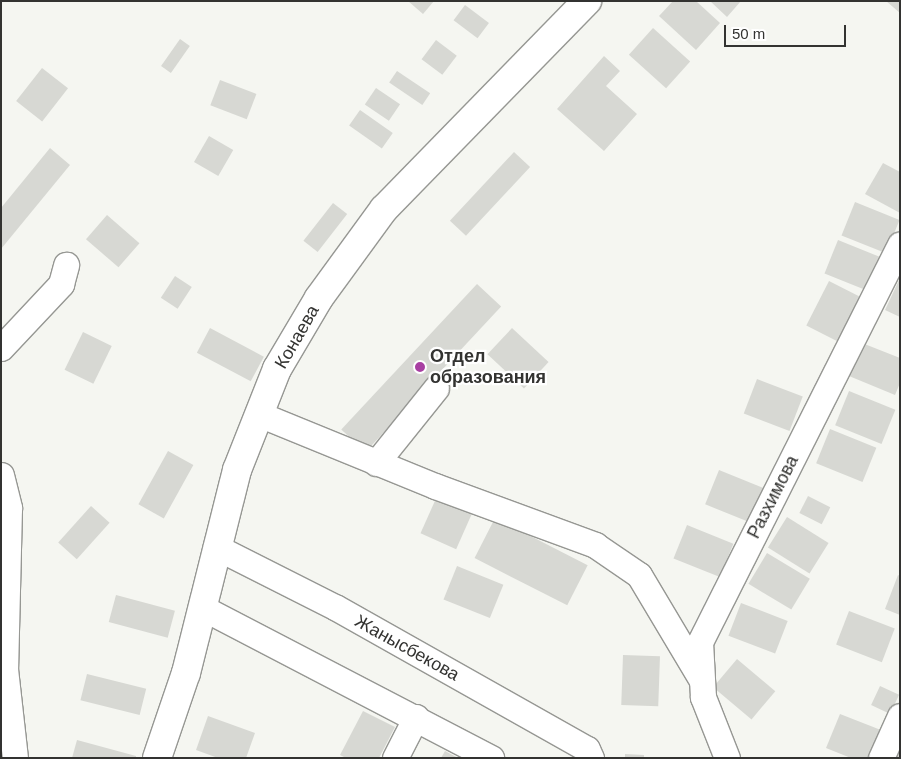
<!DOCTYPE html>
<meta charset="utf-8">
<style>
body{margin:0}
#map{position:relative;width:901px;height:759px;overflow:hidden;background:#f5f6f1;font-family:Helvetica,sans-serif}
div>[style]{position:absolute}
[style*='--x']{left:calc(var(--x)*1px);top:calc(var(--y)*1px);width:calc(var(--w)*1px);rotate:calc(var(--a)*1deg)}
.building>*{inset:0;background:#d7d8d3;transform-origin:0 0}
.roads{filter:drop-shadow(1px 0 #969793) drop-shadow(-1px 0 #969793) drop-shadow(0 1px #969793) drop-shadow(0 -1px #969793)}
.minor>*{height:25px;margin:-12.5px;padding:0 12.5px;transform-origin:12.5px;border-radius:12.5px;background:#fff}
.major>*{height:28px;margin:-14px;padding:0 14px;transform-origin:14px;border-radius:14px;background:#fff}
.dots>*{width:14px;height:14px;translate:-50% -50%;box-sizing:border-box;border:2px solid #fff;border-radius:50%}
span{translate:-50% -50%;white-space:nowrap;text-align:center;line-height:1.15;-webkit-text-stroke:4.5px #fff;paint-order:stroke}
.street-label{font-size:18px;color:#333331}
.poi-label{font-size:18px;color:#333331;font-weight:700}
.left{translate:0 -50%;text-align:left}
.frame{position:absolute;inset:0;border:2px solid #333331;pointer-events:none}
.scale{position:absolute;left:724px;top:25px;width:122px;height:22px;box-sizing:border-box;border:2px solid #333331;border-top:0;padding-left:6px;font-size:15px;line-height:18px;white-space:nowrap;color:#333331;-webkit-text-stroke:4px #fff;paint-order:stroke}
</style>
<div id="map">
<div class="building">
<div style="clip-path:polygon(408px 1px,434px 1px,423px 14px)"></div>
<div style="clip-path:polygon(673px 1px,696px 1px,720px 23px,696px 50px,659px 16px)"></div>
<div style="clip-path:polygon(710px 1px,741px 1px,727px 17px)"></div>
<div style="clip-path:polygon(886px 1px,900px 1px,900px 13px)"></div>
<div style="left:465px;top:5px;width:30px;height:19px;rotate:37deg"></div>
<div style="left:653px;top:28px;width:50px;height:36px;rotate:42deg"></div>
<div style="left:180px;top:39px;width:12px;height:33px;rotate:35deg"></div>
<div style="left:436px;top:40px;width:26px;height:24px;rotate:37deg"></div>
<div style="clip-path:polygon(604px 56px,620px 71px,606px 86px,637px 114px,604px 151px,557px 109px)"></div>
<div style="left:42px;top:68px;width:33px;height:42px;rotate:38deg"></div>
<div style="left:397px;top:71px;width:40px;height:14px;rotate:34deg"></div>
<div style="left:220px;top:80px;width:39px;height:27px;rotate:21deg"></div>
<div style="left:376px;top:88px;width:29px;height:20px;rotate:34deg"></div>
<div style="left:360px;top:110px;width:40px;height:19px;rotate:35deg"></div>
<div style="left:209px;top:136px;width:28px;height:30px;rotate:30deg"></div>
<div style="clip-path:polygon(50px 148px,70px 165px,1px 249px,1px 208px)"></div>
<div style="left:514px;top:152px;width:22px;height:94px;rotate:43deg"></div>
<div style="clip-path:polygon(883px 163px,900px 172px,900px 213px,865px 194px)"></div>
<div style="left:855px;top:202px;width:48px;height:36px;rotate:22deg"></div>
<div style="left:333px;top:203px;width:18px;height:48px;rotate:38deg"></div>
<div style="left:107px;top:215px;width:43px;height:32px;rotate:41deg"></div>
<div style="left:838px;top:240px;width:51px;height:36px;rotate:22deg"></div>
<div style="left:175px;top:276px;width:20px;height:26px;rotate:33deg"></div>
<div style="clip-path:polygon(900px 278px,900px 317px,885px 310px)"></div>
<div style="left:829px;top:281px;width:37px;height:50px;rotate:27deg"></div>
<div style="left:477px;top:284px;width:33px;height:199px;rotate:43deg"></div>
<div style="left:210px;top:328px;width:61px;height:28px;rotate:28deg"></div>
<div style="left:512px;top:328px;width:50px;height:36px;rotate:43deg"></div>
<div style="left:83px;top:332px;width:32px;height:42px;rotate:26deg"></div>
<div style="clip-path:polygon(862px 343px,900px 358px,900px 383px,895px 395px,849px 376px)"></div>
<div style="left:757px;top:379px;width:49px;height:37px;rotate:21deg"></div>
<div style="left:849px;top:391px;width:50px;height:37px;rotate:22deg"></div>
<div style="left:830px;top:429px;width:50px;height:37px;rotate:22deg"></div>
<div style="left:168px;top:451px;width:29px;height:61px;rotate:29deg"></div>
<div style="left:719px;top:470px;width:50px;height:37px;rotate:22deg"></div>
<div style="left:438px;top:494px;width:39px;height:43px;rotate:24deg"></div>
<div style="left:808px;top:496px;width:25px;height:19px;rotate:27deg"></div>
<div style="left:91px;top:506px;width:25px;height:49px;rotate:42deg"></div>
<div style="left:787px;top:517px;width:49px;height:36px;rotate:32deg"></div>
<div style="left:495px;top:518px;width:104px;height:45px;rotate:27deg"></div>
<div style="left:687px;top:525px;width:50px;height:36px;rotate:22deg"></div>
<div style="left:767px;top:553px;width:50px;height:36px;rotate:31deg"></div>
<div style="left:457px;top:566px;width:50px;height:36px;rotate:22deg"></div>
<div style="clip-path:polygon(898px 575px,900px 576px,900px 615px,885px 609px)"></div>
<div style="left:116px;top:595px;width:61px;height:28px;rotate:15deg"></div>
<div style="left:741px;top:603px;width:50px;height:35px;rotate:21deg"></div>
<div style="left:849px;top:611px;width:49px;height:36px;rotate:21deg"></div>
<div style="left:623px;top:655px;width:37px;height:50px;rotate:2deg"></div>
<div style="left:737px;top:659px;width:50px;height:37px;rotate:40deg"></div>
<div style="left:87px;top:674px;width:61px;height:27px;rotate:14deg"></div>
<div style="left:880px;top:686px;width:21px;height:21px;rotate:25deg"></div>
<div style="clip-path:polygon(363px 711px,395px 727px,379px 758px,346px 758px,340px 755px)"></div>
<div style="clip-path:polygon(840px 714px,886px 732px,876px 758px,851px 758px,826px 748px)"></div>
<div style="clip-path:polygon(208px 716px,255px 733px,246px 758px,218px 758px,196px 750px)"></div>
<div style="clip-path:polygon(900px 738px,900px 758px,890px 758px)"></div>
<div style="clip-path:polygon(77px 740px,136px 756px,136px 758px,72px 758px)"></div>
<div style="clip-path:polygon(445px 751px,458px 758px,441px 758px)"></div>
<div style="clip-path:polygon(625px 754px,644px 755px,644px 758px,625px 758px)"></div>
</div>
<div class="roads">
<div class="minor">
<div style="--x:1;--y:348;--w:88;--a:-46.8"></div>
<div style="--x:61;--y:284;--w:20;--a:-75"></div>
<div style="--x:261;--y:415;--w:188;--a:22.2"></div>
<div style="--x:435;--y:486;--w:171;--a:20.2"></div>
<div style="--x:595;--y:545;--w:53;--a:34.3"></div>
<div style="--x:639;--y:575;--w:121;--a:59.2"></div>
<div style="--x:376;--y:463;--w:96;--a:-51.3"></div>
<div style="--x:1;--y:475;--w:34;--a:76"></div>
<div style="--x:9;--y:508;--w:161;--a:91.4"></div>
<div style="--x:5;--y:669;--w:90;--a:83.6"></div>
<div style="--x:216;--y:547;--w:133;--a:26.8"></div>
<div style="--x:335;--y:607;--w:289;--a:29.4"></div>
<div style="--x:587;--y:749;--w:10;--a:66"></div>
<div style="--x:203;--y:608;--w:325;--a:27.5"></div>
<div style="--x:395;--y:758;--w:46;--a:-62.9"></div>
<div style="--x:727;--y:758;--w:66;--a:-111.5"></div>
<div style="--x:703;--y:697;--w:55;--a:-93.1"></div>
<div style="--x:700;--y:642;--w:445;--a:-63.3"></div>
<div style="--x:881;--y:758;--w:46;--a:-65.7"></div>
</div>
<div class="major">
<div style="--x:157;--y:758;--w:90;--a:-71.2"></div>
<div style="--x:186;--y:673;--w:209;--a:-75.9"></div>
<div style="--x:237;--y:470;--w:109;--a:-68.4"></div>
<div style="--x:277;--y:369;--w:82;--a:-59.4"></div>
<div style="--x:319;--y:298;--w:110;--a:-53.9"></div>
<div style="--x:384;--y:209;--w:291;--a:-45.7"></div>
</div>
</div>
<div class="dots">
<div style="left:420px;top:367px;background:#a83fa2"></div>
</div>
<div class="street-label">
<span style="left:297px;top:337px;rotate:-60deg">Конаева</span>
<span style="left:773px;top:497px;rotate:-63deg">Разхимова</span>
<span style="left:407px;top:648px;rotate:29deg">Жанысбекова</span>
</div>
<div class="poi-label">
<span class="left" style="left:430px;top:367px">Отдел<br>образования</span>
</div>
<div class="frame"></div>
<div class="scale">50 m</div>
</div>
